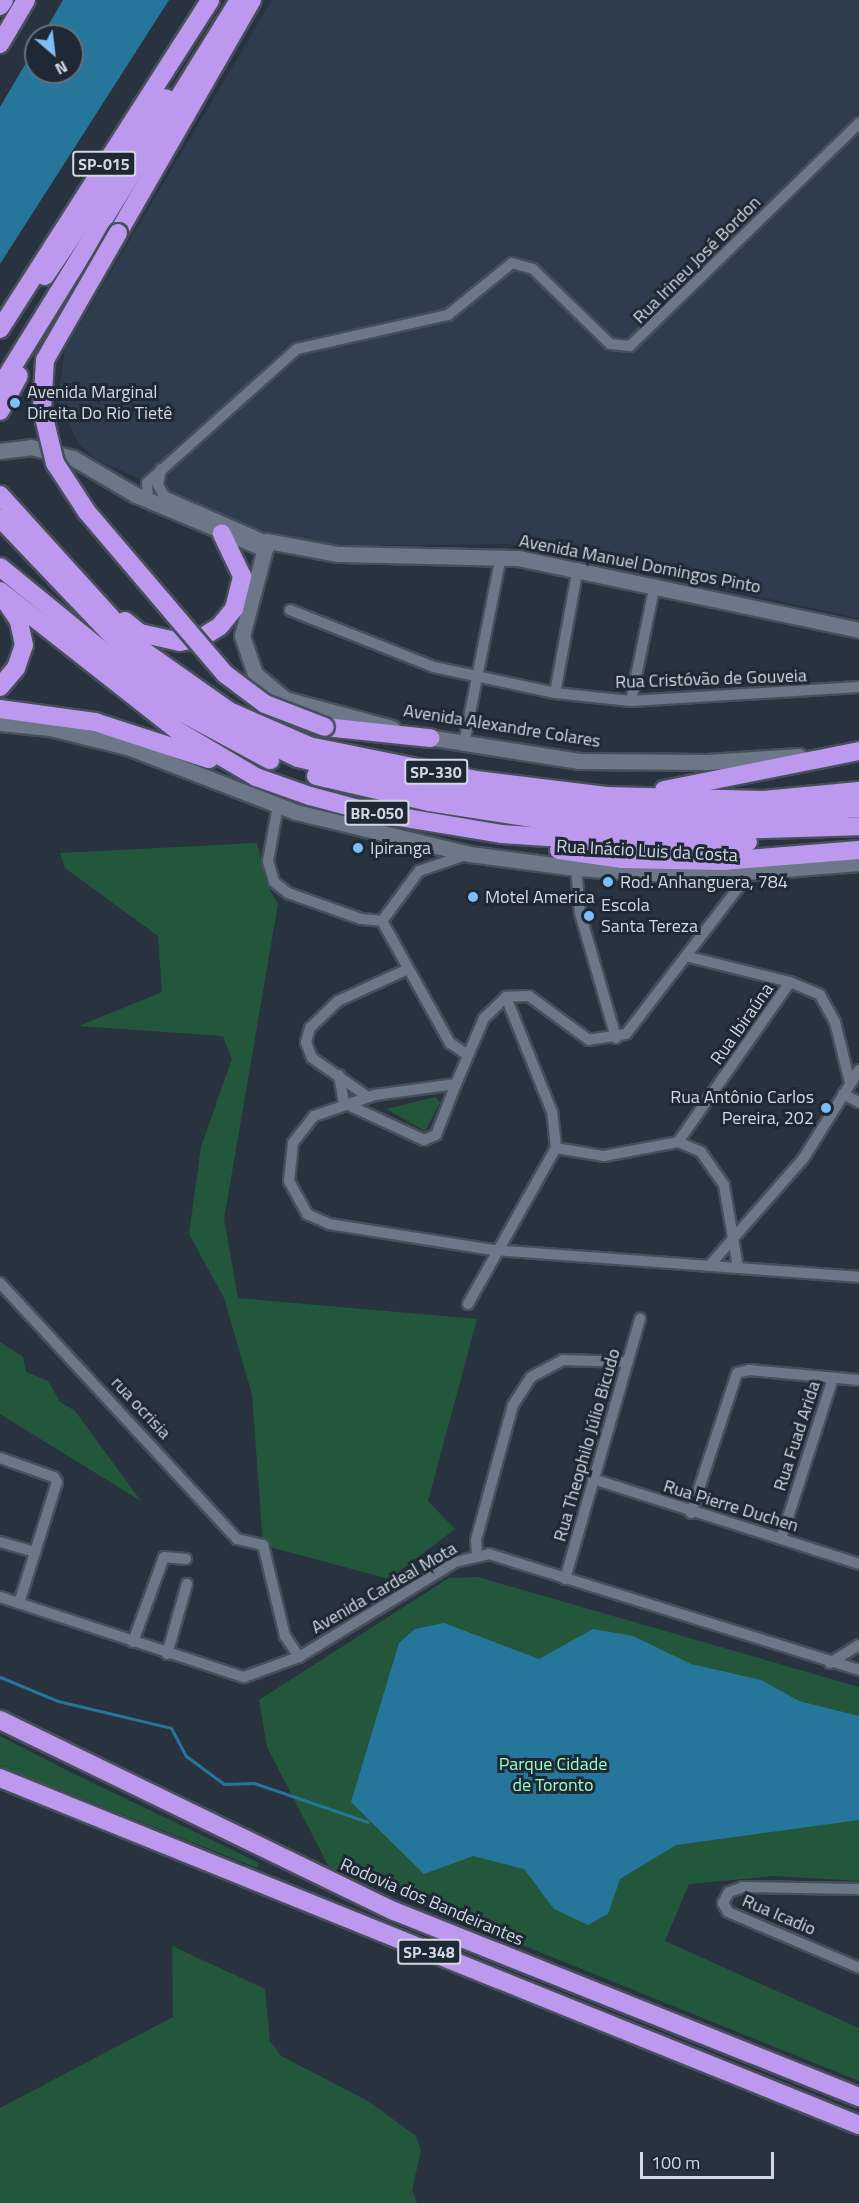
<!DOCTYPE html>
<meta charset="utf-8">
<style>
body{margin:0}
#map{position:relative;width:859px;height:2203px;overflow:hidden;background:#293340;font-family:"Titillium Web",sans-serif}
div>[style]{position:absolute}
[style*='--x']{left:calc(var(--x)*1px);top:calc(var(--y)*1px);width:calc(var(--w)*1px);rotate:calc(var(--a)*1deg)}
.built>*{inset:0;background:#2e3c4e}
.green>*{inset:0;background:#23573b}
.water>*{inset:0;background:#26769c}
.stream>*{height:3px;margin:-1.5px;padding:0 1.5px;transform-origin:1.5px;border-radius:1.5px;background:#26769c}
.roads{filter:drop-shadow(2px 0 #474f5a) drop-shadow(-2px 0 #474f5a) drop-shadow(0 2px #474f5a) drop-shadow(0 -2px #474f5a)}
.street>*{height:10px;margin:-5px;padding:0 5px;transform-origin:5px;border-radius:5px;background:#6c7887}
.secondary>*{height:15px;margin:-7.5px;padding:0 7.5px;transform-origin:7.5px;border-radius:7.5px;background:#6c7887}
.highway>*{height:18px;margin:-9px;padding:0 9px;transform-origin:9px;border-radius:9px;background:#bd98ef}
.bridges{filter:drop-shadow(2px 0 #474f5a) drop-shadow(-2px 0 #474f5a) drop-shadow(0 2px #474f5a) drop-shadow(0 -2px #474f5a)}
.highway-bridge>*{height:18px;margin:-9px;padding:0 9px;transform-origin:9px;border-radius:9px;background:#bd98ef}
.dots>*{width:16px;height:16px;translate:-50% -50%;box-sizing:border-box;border:3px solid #1f2935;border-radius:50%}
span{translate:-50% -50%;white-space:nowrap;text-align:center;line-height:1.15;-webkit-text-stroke:6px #1f2935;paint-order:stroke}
.shield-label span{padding:2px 4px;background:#1f2935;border:2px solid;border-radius:4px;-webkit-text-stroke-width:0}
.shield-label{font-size:16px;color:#d1d8e0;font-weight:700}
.street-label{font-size:18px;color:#d1d8e0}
.poi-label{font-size:18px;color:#d1d8e0}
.left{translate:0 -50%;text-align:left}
.right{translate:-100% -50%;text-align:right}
.park-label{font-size:18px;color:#99fec4}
.north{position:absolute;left:24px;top:24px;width:60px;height:60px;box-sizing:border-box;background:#1f2935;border:2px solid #666f79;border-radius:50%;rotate:152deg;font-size:16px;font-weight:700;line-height:24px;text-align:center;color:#d1d8e0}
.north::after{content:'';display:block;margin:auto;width:21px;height:27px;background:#7bbef8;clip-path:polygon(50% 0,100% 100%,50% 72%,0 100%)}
.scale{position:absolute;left:640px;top:2152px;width:134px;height:27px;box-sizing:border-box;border:3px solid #d1d8e0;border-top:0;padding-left:8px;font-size:18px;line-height:21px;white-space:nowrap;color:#d1d8e0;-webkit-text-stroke:4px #1f2935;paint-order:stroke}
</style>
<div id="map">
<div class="built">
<div style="clip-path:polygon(272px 0,859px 0,859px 618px,509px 544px,322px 546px,270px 536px,97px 460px,78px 443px,58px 401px,65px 349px)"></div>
</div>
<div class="green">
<div style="clip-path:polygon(257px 843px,267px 885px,278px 904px,224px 1219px,238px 1298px,477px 1319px,428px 1501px,455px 1529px,389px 1579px,263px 1545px,252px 1394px,224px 1298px,189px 1234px,201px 1147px,232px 1059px,223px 1036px,79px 1026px,162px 992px,158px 936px,65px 868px,60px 853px)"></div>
<div style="clip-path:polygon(436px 1097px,440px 1103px,425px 1131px,386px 1109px)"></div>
<div style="clip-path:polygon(0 1342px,23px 1357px,26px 1372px,48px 1381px,60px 1402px,75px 1411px,141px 1501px,0 1414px)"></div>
<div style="clip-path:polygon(478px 1577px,859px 1687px,859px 1881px,774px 1876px,689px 1884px,665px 1941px,859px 2028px,859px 2081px,329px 1867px,267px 1747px,259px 1700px,449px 1578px)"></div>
<div style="clip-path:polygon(0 1736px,66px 1770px,259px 1863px,257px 1868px,0 1766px)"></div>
<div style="clip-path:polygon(172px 1946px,265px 1989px,270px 2041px,281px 2056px,368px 2101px,416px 2136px,421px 2150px,412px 2190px,417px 2203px,0 2203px,0 2108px,173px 2017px)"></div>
</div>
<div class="water">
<div style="clip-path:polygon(63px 0,169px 0,0 264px,0 107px,36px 46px,36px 72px,72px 72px,72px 36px,42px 36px)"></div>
<div style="clip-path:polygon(444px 1623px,539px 1659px,593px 1629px,633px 1636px,691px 1664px,761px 1680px,799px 1701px,859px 1716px,859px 1820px,676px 1845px,620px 1879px,608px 1914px,588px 1925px,554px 1909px,524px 1869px,473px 1856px,424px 1874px,351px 1802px,399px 1643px,415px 1629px)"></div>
</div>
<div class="stream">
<div style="--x:0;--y:1677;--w:63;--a:22.5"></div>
<div style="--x:58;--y:1701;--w:116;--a:13.4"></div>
<div style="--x:171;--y:1728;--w:32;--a:62"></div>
<div style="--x:186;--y:1756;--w:47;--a:36.4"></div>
<div style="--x:224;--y:1784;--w:30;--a:-2"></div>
<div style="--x:254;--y:1783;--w:120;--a:18.9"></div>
</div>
<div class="roads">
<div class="street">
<div style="--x:161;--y:469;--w:16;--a:101"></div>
<div style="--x:158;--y:485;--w:13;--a:61"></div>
<div style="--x:164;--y:496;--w:112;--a:23.6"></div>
<div style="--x:148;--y:500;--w:17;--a:-93"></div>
<div style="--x:147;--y:483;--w:201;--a:-41.8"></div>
<div style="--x:297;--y:349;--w:155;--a:-12.7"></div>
<div style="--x:448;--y:315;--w:82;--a:-39.1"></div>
<div style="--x:512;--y:263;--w:22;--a:16"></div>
<div style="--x:533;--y:269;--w:107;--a:44.2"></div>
<div style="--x:610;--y:344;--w:20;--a:6"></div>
<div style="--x:630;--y:346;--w:320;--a:-44.2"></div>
<div style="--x:290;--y:610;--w:155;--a:21.6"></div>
<div style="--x:434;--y:667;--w:124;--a:12.1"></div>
<div style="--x:555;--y:693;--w:76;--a:6"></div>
<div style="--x:631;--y:701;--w:228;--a:-3.5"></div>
<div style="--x:555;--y:693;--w:127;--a:-79.6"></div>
<div style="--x:631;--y:701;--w:119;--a:-78.4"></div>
<div style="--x:464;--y:743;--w:191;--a:-78.8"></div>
<div style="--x:278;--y:805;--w:57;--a:100.1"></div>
<div style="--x:268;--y:861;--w:22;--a:74"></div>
<div style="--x:274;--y:882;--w:18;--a:38"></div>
<div style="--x:288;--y:893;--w:77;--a:19.6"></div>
<div style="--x:361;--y:919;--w:21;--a:5"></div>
<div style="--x:382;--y:921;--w:62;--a:-53.5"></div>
<div style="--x:419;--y:871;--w:50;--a:-18.8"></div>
<div style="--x:576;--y:868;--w:45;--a:84.9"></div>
<div style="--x:580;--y:913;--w:130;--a:73.9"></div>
<div style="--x:748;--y:875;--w:200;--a:127.5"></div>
<div style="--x:626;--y:1034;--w:37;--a:171"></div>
<div style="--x:589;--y:1040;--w:74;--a:-143.7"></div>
<div style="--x:529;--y:996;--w:23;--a:178"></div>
<div style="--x:506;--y:997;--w:30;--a:136"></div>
<div style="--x:484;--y:1018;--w:72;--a:113"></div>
<div style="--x:456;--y:1084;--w:82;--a:172.3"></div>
<div style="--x:375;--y:1095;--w:65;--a:161"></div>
<div style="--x:314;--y:1116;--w:34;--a:128"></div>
<div style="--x:293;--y:1143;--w:38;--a:96"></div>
<div style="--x:289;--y:1181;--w:38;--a:61"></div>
<div style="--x:307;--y:1214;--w:24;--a:24"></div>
<div style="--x:329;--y:1224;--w:166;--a:9"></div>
<div style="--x:493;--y:1250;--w:367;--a:4.2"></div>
<div style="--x:382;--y:921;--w:140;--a:60.9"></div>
<div style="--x:450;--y:1043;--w:18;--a:34"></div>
<div style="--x:689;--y:957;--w:104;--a:13.9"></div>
<div style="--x:790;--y:982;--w:33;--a:23"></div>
<div style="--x:820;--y:995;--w:31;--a:61"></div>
<div style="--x:835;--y:1022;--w:63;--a:76.2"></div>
<div style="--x:339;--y:1075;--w:28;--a:80"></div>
<div style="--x:344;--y:1103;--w:88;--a:24.8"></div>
<div style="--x:424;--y:1140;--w:13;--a:-23"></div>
<div style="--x:436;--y:1135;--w:55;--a:-68.6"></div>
<div style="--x:843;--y:1094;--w:18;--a:27"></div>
<div style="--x:368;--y:1097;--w:68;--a:-145.1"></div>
<div style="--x:312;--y:1058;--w:17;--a:-111"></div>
<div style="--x:306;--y:1042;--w:15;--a:-74"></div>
<div style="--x:310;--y:1028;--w:39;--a:-44"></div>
<div style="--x:338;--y:1001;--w:77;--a:-24.6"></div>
<div style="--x:678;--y:1142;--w:195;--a:-55"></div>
<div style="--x:556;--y:1148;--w:49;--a:9.5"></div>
<div style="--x:604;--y:1156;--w:75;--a:-10.7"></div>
<div style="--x:678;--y:1142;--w:25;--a:23"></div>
<div style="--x:701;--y:1152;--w:40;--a:55.1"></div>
<div style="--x:724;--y:1185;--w:84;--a:80.4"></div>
<div style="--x:709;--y:1266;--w:142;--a:-48.7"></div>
<div style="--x:803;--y:1159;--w:105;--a:-57.8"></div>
<div style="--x:0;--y:1283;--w:349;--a:47.2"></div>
<div style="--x:237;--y:1539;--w:27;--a:13"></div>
<div style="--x:263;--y:1545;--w:94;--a:76.4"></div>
<div style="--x:285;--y:1636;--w:25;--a:56"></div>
<div style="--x:468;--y:1304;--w:179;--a:-60.6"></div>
<div style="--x:556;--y:1148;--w:36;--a:-96"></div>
<div style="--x:552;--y:1112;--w:124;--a:-111.8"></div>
<div style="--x:0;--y:1458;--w:57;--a:19.4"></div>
<div style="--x:54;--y:1477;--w:6;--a:59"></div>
<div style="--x:57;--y:1482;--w:127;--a:107.4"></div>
<div style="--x:593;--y:1479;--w:279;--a:17.7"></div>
<div style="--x:691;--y:1513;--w:147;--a:-71.8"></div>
<div style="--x:737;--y:1373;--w:12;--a:-14"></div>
<div style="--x:749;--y:1370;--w:110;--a:5.2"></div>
<div style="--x:781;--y:1539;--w:169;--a:-72.1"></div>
<div style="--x:0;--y:1542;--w:37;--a:16"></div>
<div style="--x:477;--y:1554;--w:14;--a:-94"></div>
<div style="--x:476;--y:1540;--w:140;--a:-74.7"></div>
<div style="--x:513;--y:1405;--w:33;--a:-57"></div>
<div style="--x:531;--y:1377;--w:36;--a:-28"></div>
<div style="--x:563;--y:1360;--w:65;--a:1.8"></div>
<div style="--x:565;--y:1579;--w:271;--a:-73.9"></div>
<div style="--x:0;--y:1597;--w:257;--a:18.2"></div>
<div style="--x:244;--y:1677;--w:59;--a:-20"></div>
<div style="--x:299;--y:1657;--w:183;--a:-31.3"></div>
<div style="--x:455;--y:1562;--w:35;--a:-13"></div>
<div style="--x:489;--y:1554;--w:388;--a:17.4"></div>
<div style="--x:133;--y:1642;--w:90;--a:-70"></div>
<div style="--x:164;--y:1557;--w:22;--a:5"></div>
<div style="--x:167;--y:1654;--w:73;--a:-74.1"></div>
<div style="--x:830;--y:1663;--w:34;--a:-32"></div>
<div style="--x:859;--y:1889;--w:116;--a:-179"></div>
<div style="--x:743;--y:1887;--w:15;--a:160"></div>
<div style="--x:729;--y:1892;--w:13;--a:119"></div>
<div style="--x:723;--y:1903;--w:10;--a:61"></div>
<div style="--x:728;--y:1912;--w:142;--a:23.1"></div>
</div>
<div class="secondary">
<div style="--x:0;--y:451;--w:31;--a:-7"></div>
<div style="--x:31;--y:447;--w:43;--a:14.7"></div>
<div style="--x:73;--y:458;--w:73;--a:30.4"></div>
<div style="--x:136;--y:495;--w:140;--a:22.7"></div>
<div style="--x:0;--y:723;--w:50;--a:5.7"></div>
<div style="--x:50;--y:728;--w:82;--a:14"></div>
<div style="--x:130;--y:748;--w:178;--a:21.1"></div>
<div style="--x:296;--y:812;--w:179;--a:13.6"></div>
<div style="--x:470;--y:854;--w:107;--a:7.5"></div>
<div style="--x:576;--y:868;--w:119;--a:3.8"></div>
<div style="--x:695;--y:876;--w:165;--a:-4.5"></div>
<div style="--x:392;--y:728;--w:111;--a:-164.8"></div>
<div style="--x:285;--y:699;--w:39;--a:-140"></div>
<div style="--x:255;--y:674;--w:40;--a:-108.9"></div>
<div style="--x:242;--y:636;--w:98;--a:-75.3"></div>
<div style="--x:267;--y:541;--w:71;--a:10.5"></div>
<div style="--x:337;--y:554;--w:181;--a:1.3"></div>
<div style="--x:518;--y:558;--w:349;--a:11.9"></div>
<div style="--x:421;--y:736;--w:160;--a:9"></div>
<div style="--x:579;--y:761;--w:128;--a:0.4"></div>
<div style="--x:707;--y:762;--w:92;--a:-3.7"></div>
</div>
<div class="highway">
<div style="--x:0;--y:6;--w:7;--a:-56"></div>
<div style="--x:0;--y:44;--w:51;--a:-59.4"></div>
<div style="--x:118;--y:233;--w:269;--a:-60.1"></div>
<div style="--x:45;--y:276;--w:215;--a:-55.8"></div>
<div style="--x:0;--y:329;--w:390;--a:-57.4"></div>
<div style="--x:0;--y:387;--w:455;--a:-58.3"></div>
<div style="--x:0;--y:411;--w:40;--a:-62"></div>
<div style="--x:0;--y:495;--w:204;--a:47.8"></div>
<div style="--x:137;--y:646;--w:113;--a:35.2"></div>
<div style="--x:229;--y:711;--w:87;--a:23.6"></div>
<div style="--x:309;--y:746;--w:170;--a:11.5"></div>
<div style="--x:476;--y:780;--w:131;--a:7"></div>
<div style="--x:606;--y:796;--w:157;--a:1.5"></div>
<div style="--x:763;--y:800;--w:96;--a:-5.4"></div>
<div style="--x:0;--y:518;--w:202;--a:46.4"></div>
<div style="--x:139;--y:664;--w:87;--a:36.1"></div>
<div style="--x:209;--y:715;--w:99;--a:25.8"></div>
<div style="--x:298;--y:758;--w:89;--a:13.6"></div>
<div style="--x:385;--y:779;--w:215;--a:8.5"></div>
<div style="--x:598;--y:811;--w:144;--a:2"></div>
<div style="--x:742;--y:816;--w:117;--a:-3.9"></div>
<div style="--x:0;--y:567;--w:220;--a:39.3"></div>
<div style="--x:170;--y:706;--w:114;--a:28.4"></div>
<div style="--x:0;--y:591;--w:226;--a:38.2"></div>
<div style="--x:178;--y:731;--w:91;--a:30.5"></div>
<div style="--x:256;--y:777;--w:57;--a:19.4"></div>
<div style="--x:310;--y:796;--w:62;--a:14.9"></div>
<div style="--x:370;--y:812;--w:133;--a:9.5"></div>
<div style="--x:501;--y:834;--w:153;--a:3.7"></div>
<div style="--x:654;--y:844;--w:94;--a:-1.2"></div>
<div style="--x:125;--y:621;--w:19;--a:39"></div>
<div style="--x:140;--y:633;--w:41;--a:12.7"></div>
<div style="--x:180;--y:642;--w:21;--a:-11"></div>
<div style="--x:201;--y:638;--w:22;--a:-32"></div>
<div style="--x:220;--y:626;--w:22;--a:-51"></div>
<div style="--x:234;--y:609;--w:34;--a:-76"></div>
<div style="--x:242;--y:576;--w:47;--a:-115.5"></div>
<div style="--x:0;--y:687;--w:25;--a:-50"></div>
<div style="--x:16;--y:668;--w:24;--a:-71"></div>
<div style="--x:24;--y:645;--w:25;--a:-102"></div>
<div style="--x:19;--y:621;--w:23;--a:-124"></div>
<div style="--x:0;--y:709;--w:96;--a:7.8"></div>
<div style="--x:95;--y:722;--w:120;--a:18"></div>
<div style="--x:325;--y:727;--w:106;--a:6"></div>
<div style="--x:316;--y:776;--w:116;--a:13"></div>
<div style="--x:429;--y:802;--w:142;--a:8.9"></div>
<div style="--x:569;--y:824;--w:126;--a:3.2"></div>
<div style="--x:695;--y:831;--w:164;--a:-1.7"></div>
<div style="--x:664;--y:790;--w:199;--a:-11.3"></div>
<div style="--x:559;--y:850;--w:64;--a:8.1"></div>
<div style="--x:622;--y:859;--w:101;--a:1.1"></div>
<div style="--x:723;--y:861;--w:136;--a:-4.6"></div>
<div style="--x:0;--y:1720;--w:438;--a:25.9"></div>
<div style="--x:394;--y:1911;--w:501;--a:21.8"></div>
<div style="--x:0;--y:1778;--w:926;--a:22"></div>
</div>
</div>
<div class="bridges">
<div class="highway-bridge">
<div style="--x:118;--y:233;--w:146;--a:119.9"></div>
<div style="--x:45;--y:360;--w:49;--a:93.5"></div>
<div style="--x:42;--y:409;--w:56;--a:76.5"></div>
<div style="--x:55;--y:463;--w:59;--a:56.9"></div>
<div style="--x:87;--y:512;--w:213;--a:49.6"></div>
<div style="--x:225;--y:674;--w:50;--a:36.9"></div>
<div style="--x:265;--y:704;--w:64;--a:21"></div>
</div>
</div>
<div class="dots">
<div style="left:15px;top:403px;background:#7bbef8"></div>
<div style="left:358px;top:848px;background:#7bbef8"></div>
<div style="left:608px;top:882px;background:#7bbef8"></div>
<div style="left:473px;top:897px;background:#7bbef8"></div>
<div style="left:589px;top:916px;background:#7bbef8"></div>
<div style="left:826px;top:1108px;background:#7bbef8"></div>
</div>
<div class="shield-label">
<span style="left:104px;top:164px">SP-015</span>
<span style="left:436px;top:772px">SP-330</span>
<span style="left:377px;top:813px">BR-050</span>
<span style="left:429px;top:1952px">SP-348</span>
</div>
<div class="street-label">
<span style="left:697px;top:260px;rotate:-45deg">Rua Irineu José Bordon</span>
<span style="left:640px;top:564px;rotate:11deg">Avenida Manuel Domingos Pinto</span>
<span style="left:711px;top:679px;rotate:-2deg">Rua Cristóvão de Gouveia</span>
<span style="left:502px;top:726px;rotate:9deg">Avenida Alexandre Colares</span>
<span style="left:647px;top:851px;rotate:3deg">Rua Inácio Luis da Costa</span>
<span style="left:742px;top:1024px;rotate:-55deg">Rua Ibiraúna</span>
<span style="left:141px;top:1408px;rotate:47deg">rua ocrisia</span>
<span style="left:797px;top:1436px;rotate:-72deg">Rua Fuad Arida</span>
<span style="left:587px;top:1445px;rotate:-74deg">Rua Theophilo Júlio Bicudo</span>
<span style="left:731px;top:1506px;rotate:17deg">Rua Pierre Duchen</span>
<span style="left:384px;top:1588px;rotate:-30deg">Avenida Cardeal Mota</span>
<span style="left:432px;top:1902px;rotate:23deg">Rodovia dos Bandeirantes</span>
<span style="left:779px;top:1915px;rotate:23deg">Rua Icadio</span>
</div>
<div class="poi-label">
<span class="left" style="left:27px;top:403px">Avenida Marginal<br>Direita Do Rio Tietê</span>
<span class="left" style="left:370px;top:848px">Ipiranga</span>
<span class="left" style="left:620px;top:882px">Rod. Anhanguera, 784</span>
<span class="left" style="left:485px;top:897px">Motel America</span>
<span class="left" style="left:601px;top:916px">Escola<br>Santa Tereza</span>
<span class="right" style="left:814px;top:1108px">Rua Antônio Carlos<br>Pereira, 202</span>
</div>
<div class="park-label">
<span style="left:553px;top:1775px">Parque Cidade<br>de Toronto</span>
</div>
<div class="north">N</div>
<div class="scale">100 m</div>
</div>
